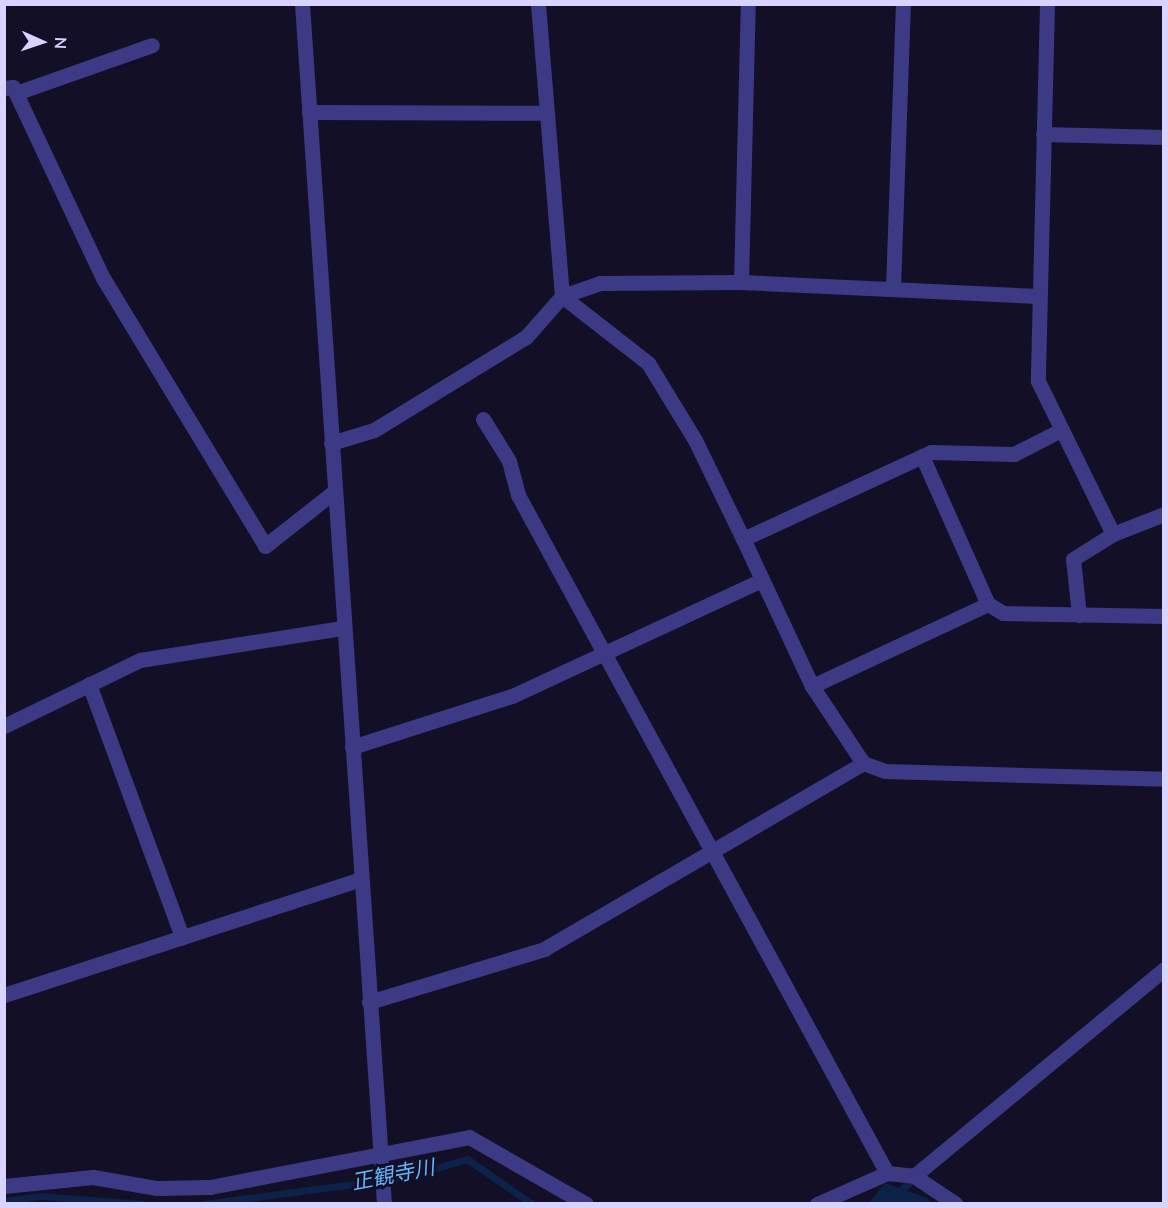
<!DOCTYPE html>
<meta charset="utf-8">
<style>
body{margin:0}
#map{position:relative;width:1168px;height:1208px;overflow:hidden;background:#130f26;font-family:"Nunito Sans","Noto Sans JP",sans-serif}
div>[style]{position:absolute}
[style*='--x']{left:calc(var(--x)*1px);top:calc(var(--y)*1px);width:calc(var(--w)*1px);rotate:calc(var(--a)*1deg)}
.water>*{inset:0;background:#0c2248}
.stream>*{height:7px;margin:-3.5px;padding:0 3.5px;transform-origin:3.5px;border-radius:3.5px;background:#0c2248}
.minor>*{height:15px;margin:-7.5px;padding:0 7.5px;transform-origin:7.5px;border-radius:7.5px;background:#3d3a85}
span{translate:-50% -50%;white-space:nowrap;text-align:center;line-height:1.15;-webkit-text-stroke:6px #130f26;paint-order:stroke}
.water-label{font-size:21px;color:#62b6ff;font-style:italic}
.frame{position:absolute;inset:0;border:6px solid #d9d4ff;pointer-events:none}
.north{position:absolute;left:12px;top:12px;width:60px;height:60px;-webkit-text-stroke:4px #130f26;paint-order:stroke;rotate:93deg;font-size:16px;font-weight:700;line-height:24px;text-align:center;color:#d9d4ff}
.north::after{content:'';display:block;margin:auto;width:21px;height:27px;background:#d9d4ff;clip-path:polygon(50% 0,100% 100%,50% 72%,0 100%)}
</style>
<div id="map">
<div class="water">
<div style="clip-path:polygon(885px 1183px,927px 1198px,933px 1203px,869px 1203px)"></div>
</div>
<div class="stream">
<div style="--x:4;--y:1201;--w:37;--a:-8"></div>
<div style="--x:41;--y:1196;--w:102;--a:4.5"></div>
<div style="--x:204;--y:1204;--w:204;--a:-7.6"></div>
<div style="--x:406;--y:1177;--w:64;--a:-16.4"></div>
<div style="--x:467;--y:1159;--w:79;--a:34.7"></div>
<div style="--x:885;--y:1204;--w:40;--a:-41"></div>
</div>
<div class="minor">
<div style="--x:302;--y:4;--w:1203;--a:86.09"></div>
<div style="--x:538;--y:4;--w:293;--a:85.3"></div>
<div style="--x:562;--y:296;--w:109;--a:37.9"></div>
<div style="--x:648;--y:363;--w:90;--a:58.6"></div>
<div style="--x:695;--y:440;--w:110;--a:64.1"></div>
<div style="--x:1047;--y:4;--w:377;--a:91.4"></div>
<div style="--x:1038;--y:381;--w:170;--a:63.9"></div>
<div style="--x:4;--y:88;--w:9;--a:-6"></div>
<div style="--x:13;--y:87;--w:211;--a:64.8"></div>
<div style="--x:103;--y:278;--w:313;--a:58.8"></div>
<div style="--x:265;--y:546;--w:89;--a:-38.2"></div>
<div style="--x:16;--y:93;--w:144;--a:-19.4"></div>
<div style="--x:309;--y:112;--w:235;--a:0.2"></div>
<div style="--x:1043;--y:134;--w:121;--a:1.4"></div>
<div style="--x:741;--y:282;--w:278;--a:-88.6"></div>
<div style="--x:893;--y:288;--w:284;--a:-88"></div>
<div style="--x:483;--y:419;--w:49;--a:58.2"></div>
<div style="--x:509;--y:461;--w:35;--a:75"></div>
<div style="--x:518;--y:495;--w:772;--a:61.44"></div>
<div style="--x:331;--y:443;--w:45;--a:-16.8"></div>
<div style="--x:374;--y:430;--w:178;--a:-31.5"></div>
<div style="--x:526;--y:337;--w:55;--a:-48.7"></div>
<div style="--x:562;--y:296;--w:40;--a:-18.9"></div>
<div style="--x:600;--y:283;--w:141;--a:-0.4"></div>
<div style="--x:741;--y:282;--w:297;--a:2.7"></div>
<div style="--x:922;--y:456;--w:162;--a:66"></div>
<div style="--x:988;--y:604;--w:17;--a:31"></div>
<div style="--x:1003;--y:613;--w:161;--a:1.1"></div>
<div style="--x:988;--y:604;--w:194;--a:155"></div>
<div style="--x:812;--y:686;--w:162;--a:-115.1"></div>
<div style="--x:743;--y:539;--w:207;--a:-24.8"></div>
<div style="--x:931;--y:452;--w:83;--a:1.4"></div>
<div style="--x:1014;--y:454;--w:53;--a:-27.1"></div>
<div style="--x:1079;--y:615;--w:56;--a:-96.1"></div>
<div style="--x:1073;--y:559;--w:47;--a:-32"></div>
<div style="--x:1113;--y:534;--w:55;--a:-21.4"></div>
<div style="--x:89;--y:684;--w:270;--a:69.8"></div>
<div style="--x:4;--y:726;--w:151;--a:-25.9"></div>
<div style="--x:140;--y:660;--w:206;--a:-9"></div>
<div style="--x:352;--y:747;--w:168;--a:-17.7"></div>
<div style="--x:512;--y:696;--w:273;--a:-24.9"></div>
<div style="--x:863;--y:763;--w:23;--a:20"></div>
<div style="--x:885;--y:771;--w:279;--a:1.6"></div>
<div style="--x:4;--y:995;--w:375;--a:-18"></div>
<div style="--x:369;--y:1002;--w:183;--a:-16.8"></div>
<div style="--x:544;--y:949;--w:369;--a:-30.2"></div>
<div style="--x:863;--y:763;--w:92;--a:-123.5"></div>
<div style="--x:914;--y:1176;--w:325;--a:-39.6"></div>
<div style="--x:4;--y:1186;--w:89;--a:-5.8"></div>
<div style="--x:93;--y:1177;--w:65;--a:9.8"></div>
<div style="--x:157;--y:1188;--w:53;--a:-1.1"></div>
<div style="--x:210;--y:1187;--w:264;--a:-10.9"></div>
<div style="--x:469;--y:1137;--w:135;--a:29.8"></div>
<div style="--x:817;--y:1204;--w:77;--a:-23.9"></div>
<div style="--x:887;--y:1173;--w:27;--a:6"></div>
<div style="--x:914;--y:1176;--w:50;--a:33.7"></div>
</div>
<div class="water-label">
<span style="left:393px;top:1175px;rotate:-11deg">正観寺川</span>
</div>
<div class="frame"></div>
<div class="north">N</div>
</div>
